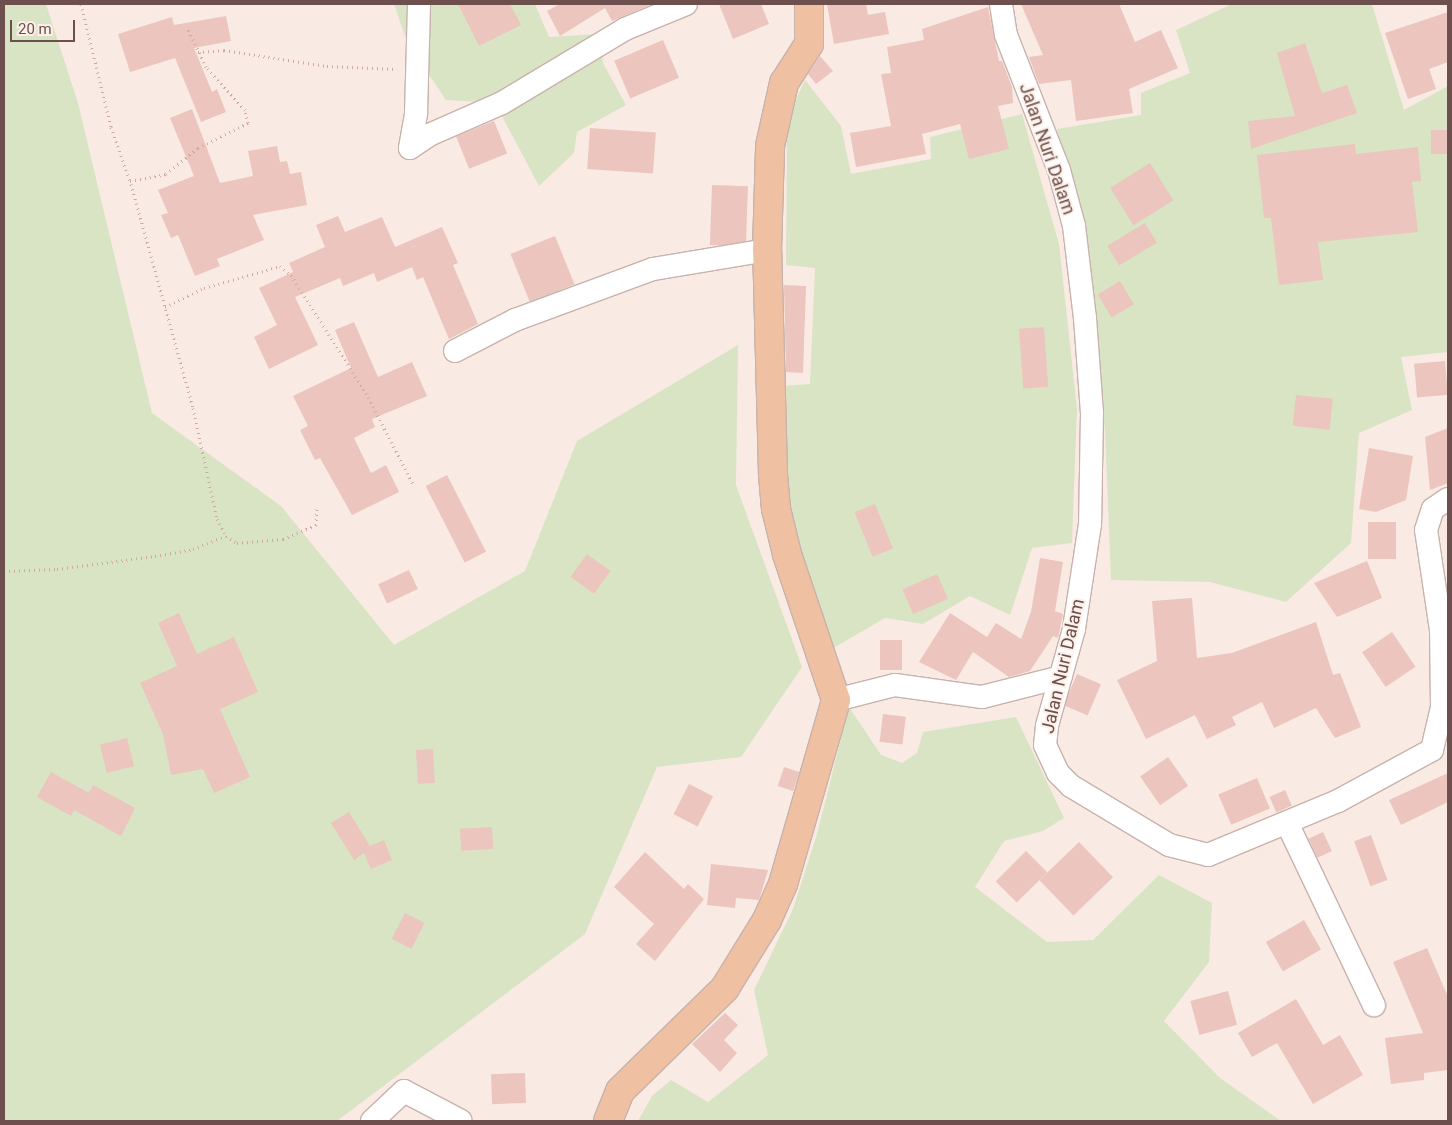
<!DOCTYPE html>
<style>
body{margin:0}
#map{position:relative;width:1452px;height:1125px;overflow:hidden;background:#f9ebe3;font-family:Roboto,sans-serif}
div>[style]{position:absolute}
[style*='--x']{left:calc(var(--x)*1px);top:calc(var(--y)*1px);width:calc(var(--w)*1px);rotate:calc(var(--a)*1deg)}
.green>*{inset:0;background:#d9e4c4}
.building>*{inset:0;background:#ebc5be;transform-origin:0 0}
.path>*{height:3px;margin-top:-1.5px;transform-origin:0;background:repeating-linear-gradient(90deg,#cfa8a2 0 1px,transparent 0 5px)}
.roads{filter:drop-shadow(1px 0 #c8b2ac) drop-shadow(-1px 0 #c8b2ac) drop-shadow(0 1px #c8b2ac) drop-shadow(0 -1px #c8b2ac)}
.minor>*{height:22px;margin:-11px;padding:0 11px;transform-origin:11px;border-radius:11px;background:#fff}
.major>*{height:28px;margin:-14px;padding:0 14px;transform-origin:14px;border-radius:14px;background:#f0c0a3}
span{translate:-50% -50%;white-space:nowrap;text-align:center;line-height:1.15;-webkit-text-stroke:4px #fcf0e9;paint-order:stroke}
.street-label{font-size:18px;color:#6d504d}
.frame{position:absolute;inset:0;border:5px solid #6d504d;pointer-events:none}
.scale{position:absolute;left:10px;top:20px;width:65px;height:22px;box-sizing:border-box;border:2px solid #6d504d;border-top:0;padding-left:6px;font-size:15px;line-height:18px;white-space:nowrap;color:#6d504d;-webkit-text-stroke:4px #fcf0e9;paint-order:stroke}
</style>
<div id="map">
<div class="green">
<div style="clip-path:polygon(4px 4px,46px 4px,78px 103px,152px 413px,281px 506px,394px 645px,525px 571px,577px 441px,738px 345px,736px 485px,802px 667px,741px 757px,657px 767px,585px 934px,337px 1121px,4px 1121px)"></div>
<div style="clip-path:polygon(394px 4px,535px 4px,549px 37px,599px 34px,603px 63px,626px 105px,577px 132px,574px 153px,539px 186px,495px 103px,446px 100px,407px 42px)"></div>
<div style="clip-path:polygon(1232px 4px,1372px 4px,1404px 110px,1448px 86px,1448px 352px,1401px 357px,1412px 410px,1359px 433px,1351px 543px,1286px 602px,1210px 582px,1111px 580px,1105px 431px,1094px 315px,1082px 221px,1057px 129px,1141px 115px,1141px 93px,1190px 73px,1176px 30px)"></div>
<div style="clip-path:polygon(805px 80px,841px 126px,851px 174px,931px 159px,930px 137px,1022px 114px,1059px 244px,1077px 409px,1072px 543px,1032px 548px,1010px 615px,970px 596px,923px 624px,885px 618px,830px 650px,787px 510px,781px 386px,810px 384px,815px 268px,786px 265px,787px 119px)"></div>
<div style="clip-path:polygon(849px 707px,881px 755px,902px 763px,917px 753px,923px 732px,1016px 717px,1064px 818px,1043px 831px,1004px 841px,975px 887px,1047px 942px,1093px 940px,1159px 875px,1212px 903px,1209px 962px,1164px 1021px,1220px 1078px,1281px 1121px,638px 1121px,652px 1096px,671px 1080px,708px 1102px,768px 1055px,754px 990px,793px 909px,817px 834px)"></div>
</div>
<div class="building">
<div style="clip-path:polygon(458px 4px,510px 4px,521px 25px,479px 46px)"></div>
<div style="clip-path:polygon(560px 4px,652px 4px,612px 21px,605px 8px,560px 36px,547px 11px)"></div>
<div style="clip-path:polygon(719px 4px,761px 4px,769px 24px,733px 39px)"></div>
<div style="clip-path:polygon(827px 4px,866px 4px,868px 15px,885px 12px,889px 34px,834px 44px)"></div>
<div style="clip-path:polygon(1021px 4px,1119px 4px,1135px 42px,1161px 30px,1178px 68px,1129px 89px,1133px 113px,1076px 121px,1071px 80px,1039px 84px,1029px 57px,1043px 55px)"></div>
<div style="clip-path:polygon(988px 7px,999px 61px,1002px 61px,1012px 87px,1013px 103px,998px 106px,1009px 149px,969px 159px,960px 124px,922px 134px,926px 154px,856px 167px,850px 133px,891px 126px,881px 74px,891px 73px,887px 47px,924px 40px,922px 29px)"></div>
<div style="clip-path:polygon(1448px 12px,1448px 62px,1429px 69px,1436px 89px,1408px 99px,1385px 33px)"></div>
<div style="clip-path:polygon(226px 16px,231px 41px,194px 48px,212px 92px,217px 89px,226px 112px,201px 122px,175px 58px,130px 72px,118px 34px,172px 17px,174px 25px)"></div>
<div style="left:663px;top:40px;width:41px;height:53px;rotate:67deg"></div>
<div style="clip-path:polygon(1305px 43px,1322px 93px,1347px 85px,1357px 113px,1251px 149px,1248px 121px,1295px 116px,1277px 53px)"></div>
<div style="clip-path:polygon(820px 56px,833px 71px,816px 84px,808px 74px)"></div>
<div style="clip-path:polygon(192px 109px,220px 183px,253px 176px,248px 151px,277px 146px,280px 162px,287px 161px,290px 174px,301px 172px,307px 205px,253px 215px,264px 240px,217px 259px,220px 266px,195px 276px,178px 235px,171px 238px,161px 215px,168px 213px,158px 190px,194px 176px,170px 118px)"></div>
<div style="left:494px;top:121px;width:35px;height:41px;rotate:68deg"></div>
<div style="left:590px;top:128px;width:66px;height:41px;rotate:4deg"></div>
<div style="left:1448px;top:130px;width:24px;height:17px;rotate:90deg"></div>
<div style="clip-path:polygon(1355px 144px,1356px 154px,1418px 147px,1421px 181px,1412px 182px,1418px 232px,1318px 242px,1323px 280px,1279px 285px,1271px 218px,1264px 218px,1257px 155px)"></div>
<div style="left:1150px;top:163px;width:44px;height:47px;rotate:58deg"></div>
<div style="left:712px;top:185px;width:36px;height:60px;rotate:2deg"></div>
<div style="clip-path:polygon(338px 216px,345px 232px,382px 217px,395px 247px,442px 227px,458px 263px,453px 265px,478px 324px,449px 339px,423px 277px,417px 280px,412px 267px,377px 282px,374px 273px,343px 286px,340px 278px,295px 297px,318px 345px,269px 369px,254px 337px,277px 325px,259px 288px,293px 272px,289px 263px,325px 247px,316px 225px)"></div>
<div style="left:1145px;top:223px;width:23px;height:44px;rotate:59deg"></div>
<div style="left:555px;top:236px;width:52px;height:48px;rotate:68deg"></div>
<div style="left:1120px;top:281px;width:27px;height:26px;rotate:59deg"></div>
<div style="clip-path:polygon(784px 285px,806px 286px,803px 373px,786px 372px)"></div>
<div style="clip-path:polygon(354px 322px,378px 377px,412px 362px,427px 396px,372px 419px,375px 427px,354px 438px,371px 473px,386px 465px,399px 492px,352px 515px,320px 458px,315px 460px,300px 430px,308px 426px,293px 396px,351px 368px,335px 330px)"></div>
<div style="left:1044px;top:327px;width:60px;height:25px;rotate:86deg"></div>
<div style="left:1445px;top:361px;width:34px;height:31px;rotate:85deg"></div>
<div style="left:1296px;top:395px;width:37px;height:31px;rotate:6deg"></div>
<div style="clip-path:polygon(1448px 428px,1448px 483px,1430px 490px,1425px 437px)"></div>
<div style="clip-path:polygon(1369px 448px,1413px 456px,1406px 500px,1376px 512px,1359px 509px)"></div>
<div style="left:447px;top:475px;width:86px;height:24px;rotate:63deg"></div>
<div style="left:875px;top:504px;width:48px;height:22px;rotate:68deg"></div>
<div style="left:1396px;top:522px;width:37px;height:28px;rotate:90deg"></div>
<div style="left:587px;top:554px;width:29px;height:28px;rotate:36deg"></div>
<div style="clip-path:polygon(1040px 558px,1063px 562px,1055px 611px,1063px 614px,1058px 638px,1053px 636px,1030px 671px,1009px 677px,973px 652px,956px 680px,919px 662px,950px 613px,987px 637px,996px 623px,1021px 639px,1031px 612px)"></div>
<div style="clip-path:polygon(1367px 561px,1382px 598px,1337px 617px,1314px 583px)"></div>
<div style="left:409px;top:570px;width:21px;height:34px;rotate:65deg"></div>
<div style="left:937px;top:574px;width:27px;height:38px;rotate:66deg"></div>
<div style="clip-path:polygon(1192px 598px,1197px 658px,1232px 653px,1316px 622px,1333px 675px,1340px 673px,1361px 727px,1335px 738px,1316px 708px,1274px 728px,1262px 702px,1232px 717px,1236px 725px,1207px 739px,1195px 715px,1146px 739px,1117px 680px,1157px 661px,1152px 601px)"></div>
<div style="clip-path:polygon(179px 613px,197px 654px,234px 637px,258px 692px,220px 709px,250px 777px,214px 793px,203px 769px,171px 775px,163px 734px,140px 683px,177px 666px,158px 623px)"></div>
<div style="left:1392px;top:632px;width:42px;height:36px;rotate:56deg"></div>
<div style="left:880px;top:640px;width:22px;height:30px"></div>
<div style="left:1077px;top:674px;width:26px;height:34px;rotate:23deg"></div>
<div style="left:883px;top:714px;width:23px;height:28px;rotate:7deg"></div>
<div style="left:127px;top:738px;width:29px;height:28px;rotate:76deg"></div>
<div style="left:433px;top:749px;width:34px;height:17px;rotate:87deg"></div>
<div style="left:1168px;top:757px;width:35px;height:34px;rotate:55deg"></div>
<div style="left:784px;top:767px;width:16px;height:20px;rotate:18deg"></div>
<div style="clip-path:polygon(51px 772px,89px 793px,93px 785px,135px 808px,121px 836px,74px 810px,71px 816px,37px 797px)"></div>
<div style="clip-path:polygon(1448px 773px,1448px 802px,1401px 825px,1389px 800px)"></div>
<div style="left:1257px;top:778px;width:33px;height:42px;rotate:67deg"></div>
<div style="left:689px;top:784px;width:27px;height:34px;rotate:27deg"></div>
<div style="left:1285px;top:790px;width:17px;height:17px;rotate:66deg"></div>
<div style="clip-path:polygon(349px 812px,370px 846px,384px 840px,392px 860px,371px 869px,364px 853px,354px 860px,331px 823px)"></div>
<div style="left:492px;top:827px;width:22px;height:32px;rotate:87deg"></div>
<div style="left:1323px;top:832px;width:21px;height:16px;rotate:65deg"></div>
<div style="left:1371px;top:835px;width:48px;height:18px;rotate:70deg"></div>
<div style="left:1079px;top:842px;width:49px;height:55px;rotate:46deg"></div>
<div style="left:1026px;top:851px;width:30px;height:43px;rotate:45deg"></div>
<div style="clip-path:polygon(645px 852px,684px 889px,688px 884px,704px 899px,655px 961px,636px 944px,654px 924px,614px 887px)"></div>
<div style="clip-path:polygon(711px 864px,768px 870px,759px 900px,736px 898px,735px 908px,707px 905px)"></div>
<div style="left:405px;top:913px;width:22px;height:29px;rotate:27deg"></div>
<div style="left:1304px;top:920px;width:34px;height:44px;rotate:60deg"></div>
<div style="clip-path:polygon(1427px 948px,1448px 997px,1448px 1070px,1424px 1073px,1424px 1080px,1391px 1084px,1385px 1038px,1423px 1033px,1393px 962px)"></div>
<div style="left:1228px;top:991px;width:35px;height:39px;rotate:75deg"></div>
<div style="clip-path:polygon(1296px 999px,1323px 1045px,1340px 1035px,1363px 1075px,1313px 1104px,1277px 1043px,1252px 1057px,1238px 1033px)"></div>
<div style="clip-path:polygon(725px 1013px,738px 1025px,724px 1040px,737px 1053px,720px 1072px,692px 1044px)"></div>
<div style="left:525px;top:1073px;width:30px;height:34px;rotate:88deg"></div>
</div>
<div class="path">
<div style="--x:81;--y:4;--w:127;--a:76.3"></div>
<div style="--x:111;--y:127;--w:60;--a:70.7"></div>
<div style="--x:131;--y:184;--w:232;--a:74.5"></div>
<div style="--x:193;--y:408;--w:114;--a:77.8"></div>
<div style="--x:217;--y:519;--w:19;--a:62"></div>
<div style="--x:226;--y:536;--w:13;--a:32"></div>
<div style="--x:237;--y:543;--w:46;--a:-5"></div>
<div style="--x:283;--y:539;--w:36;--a:-23"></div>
<div style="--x:316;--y:525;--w:17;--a:-87"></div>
<div style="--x:198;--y:52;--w:26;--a:-4"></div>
<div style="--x:224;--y:50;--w:104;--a:8.8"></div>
<div style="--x:327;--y:66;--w:69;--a:2.5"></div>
<div style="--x:130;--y:181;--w:37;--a:-11"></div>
<div style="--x:166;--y:174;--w:41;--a:-39.1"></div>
<div style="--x:198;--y:148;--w:56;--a:-26.6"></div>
<div style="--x:248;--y:123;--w:13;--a:-103"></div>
<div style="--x:245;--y:110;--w:58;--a:-132.2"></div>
<div style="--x:206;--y:67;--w:44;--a:-115.4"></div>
<div style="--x:165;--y:307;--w:43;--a:-26"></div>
<div style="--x:204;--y:288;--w:79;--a:-16.1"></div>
<div style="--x:280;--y:266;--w:14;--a:39"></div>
<div style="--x:291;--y:275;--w:140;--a:57.6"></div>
<div style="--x:366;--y:393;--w:105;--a:62.7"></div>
<div style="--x:4;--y:571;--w:53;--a:-2.2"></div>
<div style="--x:57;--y:569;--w:99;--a:-7.6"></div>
<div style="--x:155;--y:556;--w:39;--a:-10"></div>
<div style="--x:193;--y:549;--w:35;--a:-22"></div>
</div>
<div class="roads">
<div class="minor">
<div style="--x:1001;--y:4;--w:31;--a:81"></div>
<div style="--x:1006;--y:35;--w:145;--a:68.6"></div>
<div style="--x:1059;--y:170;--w:58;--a:75"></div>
<div style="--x:1074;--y:226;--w:93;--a:83.2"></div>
<div style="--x:1085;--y:318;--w:95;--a:85.8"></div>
<div style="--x:1092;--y:413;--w:111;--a:91"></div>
<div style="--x:1090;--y:524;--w:106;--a:98.7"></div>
<div style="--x:1074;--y:629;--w:101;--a:105.6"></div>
<div style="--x:1047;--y:726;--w:19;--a:96"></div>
<div style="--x:1045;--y:745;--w:31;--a:65"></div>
<div style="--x:1058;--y:773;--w:18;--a:45"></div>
<div style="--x:1071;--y:786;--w:114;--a:31"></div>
<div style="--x:1169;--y:845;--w:40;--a:14.4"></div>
<div style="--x:1208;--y:855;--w:141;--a:-22.6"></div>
<div style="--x:1338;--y:801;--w:107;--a:-28.5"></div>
<div style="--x:1432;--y:750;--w:44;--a:-76.9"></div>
<div style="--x:1442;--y:707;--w:77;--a:-90.7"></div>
<div style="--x:1441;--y:630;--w:101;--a:-98.5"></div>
<div style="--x:1426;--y:530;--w:22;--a:-72"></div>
<div style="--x:1433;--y:509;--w:18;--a:-34"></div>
<div style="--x:410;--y:148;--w:23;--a:-34"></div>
<div style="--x:429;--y:135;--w:80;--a:-23.7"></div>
<div style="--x:502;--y:103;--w:144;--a:-31"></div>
<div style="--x:625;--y:29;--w:66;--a:-22.3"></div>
<div style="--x:410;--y:148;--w:36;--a:-80"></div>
<div style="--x:416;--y:113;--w:109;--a:-88.4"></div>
<div style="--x:455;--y:351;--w:68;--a:-27.3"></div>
<div style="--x:515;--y:320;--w:147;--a:-20.3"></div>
<div style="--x:653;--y:269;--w:116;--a:-9.5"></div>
<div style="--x:836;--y:700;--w:61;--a:-14.3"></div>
<div style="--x:895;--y:685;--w:88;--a:7.9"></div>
<div style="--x:982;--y:697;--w:81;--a:-14.2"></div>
<div style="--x:1287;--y:823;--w:202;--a:64.5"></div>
<div style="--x:372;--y:1121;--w:44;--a:-43.2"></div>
<div style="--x:404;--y:1091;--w:64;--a:27.8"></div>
</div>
<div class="major">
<div style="--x:608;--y:1121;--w:32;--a:-68"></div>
<div style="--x:620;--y:1091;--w:147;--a:-44.4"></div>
<div style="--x:725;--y:988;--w:80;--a:-58.3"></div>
<div style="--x:767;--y:920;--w:39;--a:-66"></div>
<div style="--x:783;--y:884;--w:191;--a:-73.9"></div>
<div style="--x:836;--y:700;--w:154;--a:-108.6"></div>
<div style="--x:787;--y:554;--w:46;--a:-103.7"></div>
<div style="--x:776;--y:509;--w:36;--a:-95"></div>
<div style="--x:773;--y:473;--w:223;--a:-91.5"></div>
<div style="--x:767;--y:250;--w:104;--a:-88.3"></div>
<div style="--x:770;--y:146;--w:65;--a:-77.5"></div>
<div style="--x:784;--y:83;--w:46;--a:-57.3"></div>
<div style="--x:809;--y:44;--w:40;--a:-90"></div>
</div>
</div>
<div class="street-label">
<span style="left:1047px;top:149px;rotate:71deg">Jalan Nuri Dalam</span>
<span style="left:1063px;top:666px;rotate:-77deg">Jalan Nuri Dalam</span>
</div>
<div class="frame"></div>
<div class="scale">20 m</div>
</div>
